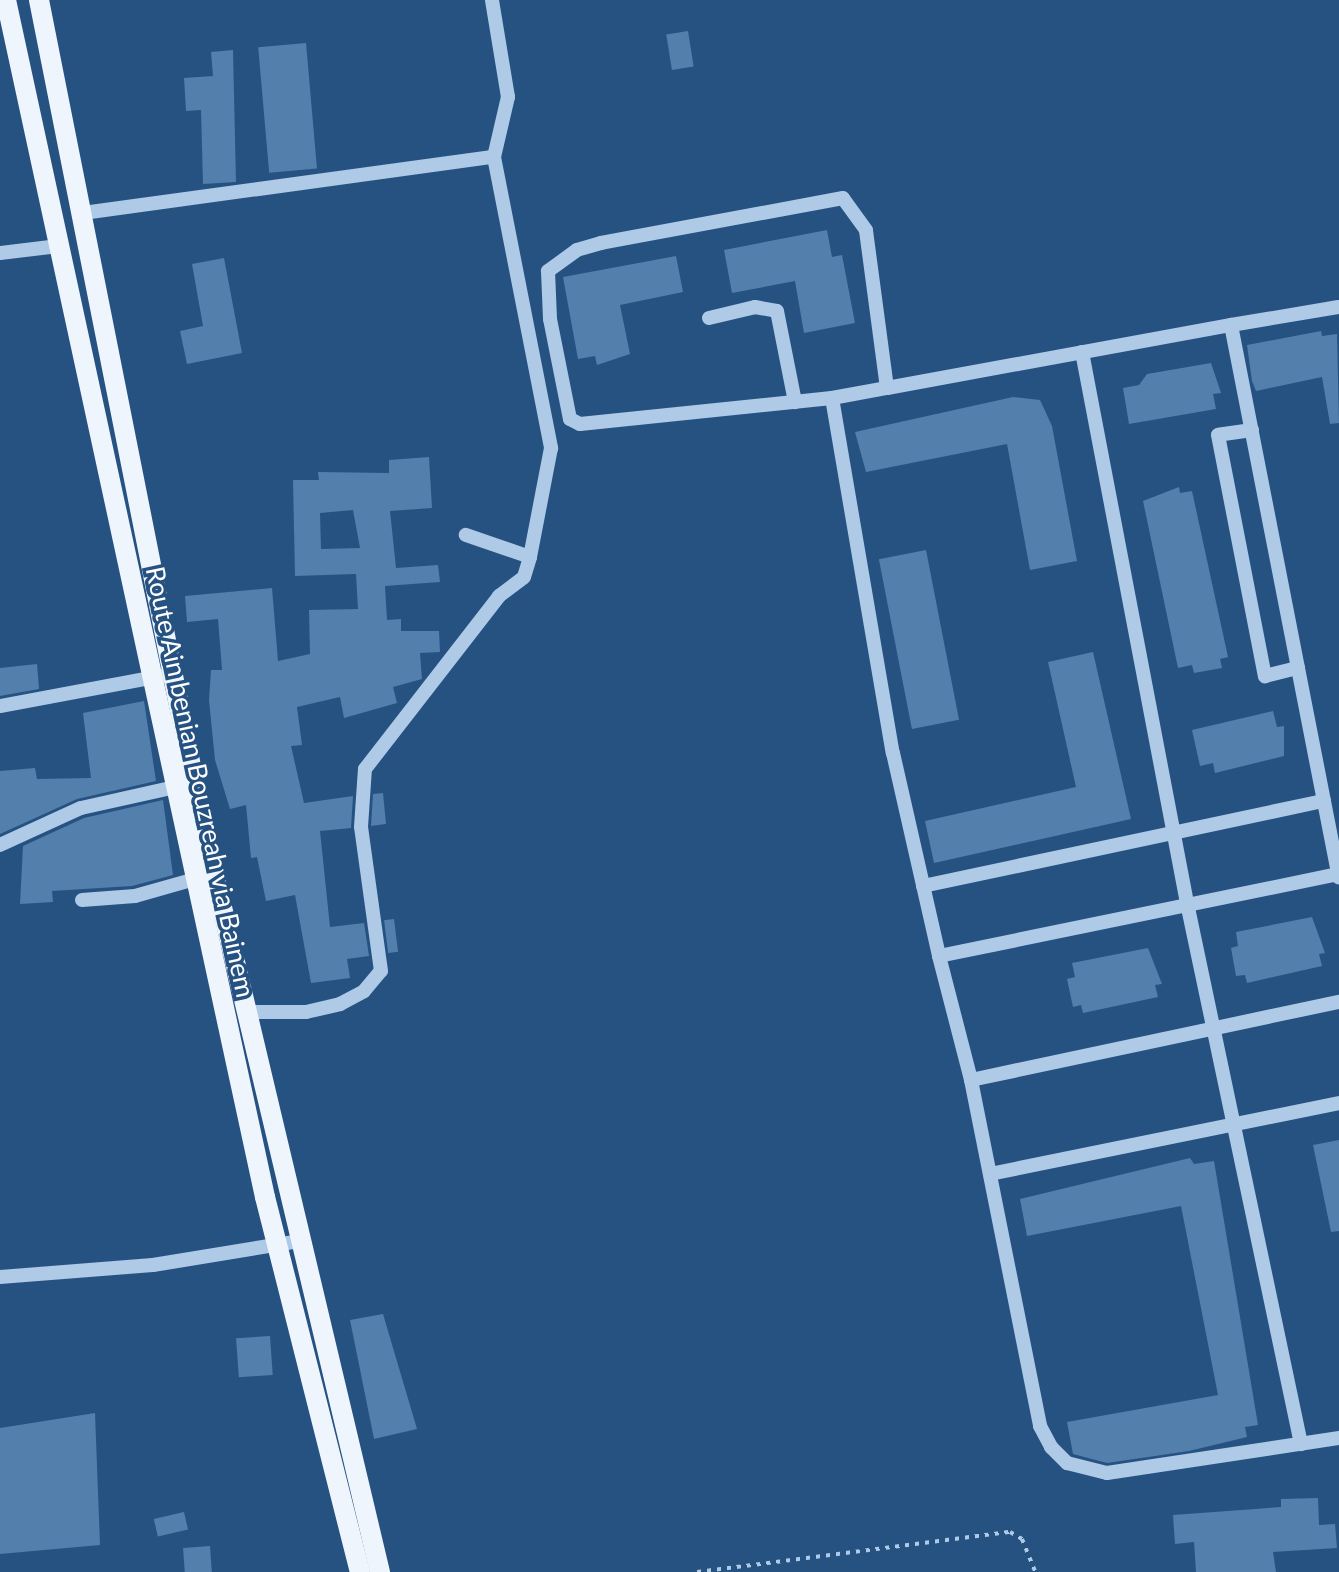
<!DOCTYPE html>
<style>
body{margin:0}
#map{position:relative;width:1339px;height:1572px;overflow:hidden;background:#265282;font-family:Lato,sans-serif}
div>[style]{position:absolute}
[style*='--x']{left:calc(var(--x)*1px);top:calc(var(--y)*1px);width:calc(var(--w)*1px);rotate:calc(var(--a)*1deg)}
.building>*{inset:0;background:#527fac;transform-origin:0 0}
.path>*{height:4px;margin-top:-2px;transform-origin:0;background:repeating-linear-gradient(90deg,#aecae7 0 4px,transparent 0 10px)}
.minor>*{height:14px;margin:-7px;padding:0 7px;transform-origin:7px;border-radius:7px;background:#aecae7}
.major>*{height:20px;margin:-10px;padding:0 10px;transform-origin:10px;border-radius:10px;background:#eff5fd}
span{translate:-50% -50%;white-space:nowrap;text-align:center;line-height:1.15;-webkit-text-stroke:7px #265282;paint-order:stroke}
.street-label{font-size:26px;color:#fff}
</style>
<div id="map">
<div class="building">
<div style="left:688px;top:31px;width:36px;height:22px;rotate:81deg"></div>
<div style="left:306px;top:43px;width:126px;height:48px;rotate:85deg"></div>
<div style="clip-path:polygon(233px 50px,236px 182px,203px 184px,201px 110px,186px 111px,184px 78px,213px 76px,211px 52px)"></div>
<div style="clip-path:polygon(827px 230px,832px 257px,842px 255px,855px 323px,804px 333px,795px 281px,732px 293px,724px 250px)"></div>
<div style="clip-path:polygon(676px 256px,683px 292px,620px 305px,630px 354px,597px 365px,595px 356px,578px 359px,563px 277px)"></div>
<div style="clip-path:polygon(224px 258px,242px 353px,187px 364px,180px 331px,203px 326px,192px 264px)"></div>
<div style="clip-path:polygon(1321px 331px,1322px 336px,1337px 334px,1339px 423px,1330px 424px,1322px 377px,1256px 391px,1252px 381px,1247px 345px)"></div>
<div style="clip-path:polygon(1211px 363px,1221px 393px,1213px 394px,1216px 409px,1129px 424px,1123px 388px,1139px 385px,1147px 374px)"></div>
<div style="clip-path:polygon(1013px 397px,1040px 400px,1052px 426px,1077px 561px,1030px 570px,1007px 444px,866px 472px,855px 432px)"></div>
<div style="clip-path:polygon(evenodd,429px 457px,432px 508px,390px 511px,396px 568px,438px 565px,440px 582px,385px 586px,387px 620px,401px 619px,401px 631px,439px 631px,440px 652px,420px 653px,422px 679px,393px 687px,397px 703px,344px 718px,340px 697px,297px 707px,302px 745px,291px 746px,304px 803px,353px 796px,351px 828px,320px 831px,330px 927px,364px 923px,369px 956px,347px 959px,350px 978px,311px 983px,295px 895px,266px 901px,257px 857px,251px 858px,246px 805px,230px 809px,215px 760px,209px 700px,211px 670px,222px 670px,218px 619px,187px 622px,185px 596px,272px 588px,278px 661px,310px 654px,309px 610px,358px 609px,356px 574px,295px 576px,293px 480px,319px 480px,318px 472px,389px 473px,389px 460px,429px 457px,353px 510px,360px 548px,321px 549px,320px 513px,353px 510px)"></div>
<div style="clip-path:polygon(1179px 487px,1180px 493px,1192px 491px,1228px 657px,1220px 659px,1222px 668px,1194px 673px,1192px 665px,1178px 668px,1143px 501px)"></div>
<div style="left:926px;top:550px;width:173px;height:48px;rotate:79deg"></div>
<div style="clip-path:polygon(1093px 652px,1131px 819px,934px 863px,925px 821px,1076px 787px,1048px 662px)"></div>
<div style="clip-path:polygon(37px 664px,39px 689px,0 696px,0 668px)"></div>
<div style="clip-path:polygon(144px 701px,156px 781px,77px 799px,0 834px,0 771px,35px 768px,37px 779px,91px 778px,83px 713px)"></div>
<div style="clip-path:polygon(1273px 711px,1277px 727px,1284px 726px,1284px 756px,1215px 773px,1213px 763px,1200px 766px,1192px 730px)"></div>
<div style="clip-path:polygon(383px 793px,386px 824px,371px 826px,373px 794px)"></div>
<div style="clip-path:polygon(163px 800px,173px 875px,132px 886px,52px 891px,53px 902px,20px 904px,23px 846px,84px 818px)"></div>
<div style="clip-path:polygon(1312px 917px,1325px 953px,1319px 954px,1322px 966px,1247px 983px,1245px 975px,1236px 976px,1231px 948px,1238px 946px,1236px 932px)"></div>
<div style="left:394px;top:919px;width:33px;height:10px;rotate:83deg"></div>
<div style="clip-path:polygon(1148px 948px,1162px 984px,1155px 985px,1158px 997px,1083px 1013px,1081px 1005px,1073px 1007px,1067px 979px,1075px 977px,1072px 963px)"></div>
<div style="clip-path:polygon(1339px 1140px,1339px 1231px,1331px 1232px,1313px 1145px)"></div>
<div style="clip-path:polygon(1190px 1158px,1194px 1164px,1214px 1161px,1258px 1425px,1245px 1427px,1247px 1437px,1189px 1451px,1107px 1463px,1073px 1454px,1067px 1422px,1218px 1395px,1181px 1206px,1027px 1236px,1020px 1199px)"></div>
<div style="clip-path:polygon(383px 1314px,417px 1429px,374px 1439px,350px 1320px)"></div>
<div style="left:270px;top:1336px;width:39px;height:34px;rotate:86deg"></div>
<div style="clip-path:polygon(95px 1413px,100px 1545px,0 1554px,0 1428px)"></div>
<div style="clip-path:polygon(1318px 1498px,1319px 1525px,1335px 1524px,1337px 1548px,1273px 1552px,1276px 1572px,1196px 1572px,1194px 1542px,1175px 1544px,1173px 1515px,1281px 1507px,1281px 1499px)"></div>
<div style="left:184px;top:1512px;width:18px;height:31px;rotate:77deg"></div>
<div style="left:210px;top:1546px;width:26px;height:27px;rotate:86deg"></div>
</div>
<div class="path">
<div style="--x:697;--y:1572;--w:316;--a:-7.3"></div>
<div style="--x:1010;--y:1532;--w:14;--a:30"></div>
<div style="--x:1022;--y:1539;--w:35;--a:68"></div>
</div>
<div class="minor">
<div style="--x:494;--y:157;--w:297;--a:78.9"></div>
<div style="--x:551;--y:448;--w:111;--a:100.9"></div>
<div style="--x:83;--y:213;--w:415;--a:-7.8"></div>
<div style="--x:494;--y:157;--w:62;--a:-76.9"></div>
<div style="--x:508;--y:97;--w:98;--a:-99.4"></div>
<div style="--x:0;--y:253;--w:59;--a:-6.8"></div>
<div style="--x:709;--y:318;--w:47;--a:-13.4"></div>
<div style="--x:755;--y:307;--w:22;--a:10"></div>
<div style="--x:777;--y:311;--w:93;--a:78.8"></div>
<div style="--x:1231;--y:325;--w:563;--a:78.95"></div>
<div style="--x:1082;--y:352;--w:561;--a:79.21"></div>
<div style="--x:1187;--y:903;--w:553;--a:78.1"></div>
<div style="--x:887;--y:388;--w:159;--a:-97.6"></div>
<div style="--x:866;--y:230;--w:39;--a:-126"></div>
<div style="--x:843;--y:198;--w:246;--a:169.5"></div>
<div style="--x:601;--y:243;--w:25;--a:164"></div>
<div style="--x:577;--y:250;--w:36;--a:144"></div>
<div style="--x:548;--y:271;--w:48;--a:87.6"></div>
<div style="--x:550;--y:319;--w:102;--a:78.7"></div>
<div style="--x:570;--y:419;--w:11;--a:27"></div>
<div style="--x:580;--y:424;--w:253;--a:-5.9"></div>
<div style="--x:832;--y:398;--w:56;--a:-10.3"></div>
<div style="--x:887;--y:388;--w:350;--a:-10.4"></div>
<div style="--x:1231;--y:325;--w:109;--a:-9.5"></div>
<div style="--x:832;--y:398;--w:360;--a:80.3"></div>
<div style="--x:893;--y:753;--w:208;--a:77.2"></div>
<div style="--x:939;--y:956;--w:408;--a:-11.6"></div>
<div style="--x:1252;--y:430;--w:34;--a:172"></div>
<div style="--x:1218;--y:435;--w:246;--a:79"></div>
<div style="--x:1265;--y:676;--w:34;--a:-14"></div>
<div style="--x:0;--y:706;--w:163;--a:-10.6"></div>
<div style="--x:0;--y:845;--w:89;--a:-24.6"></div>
<div style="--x:81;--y:808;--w:96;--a:-12.6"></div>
<div style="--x:923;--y:886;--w:410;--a:-12"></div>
<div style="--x:82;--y:900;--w:53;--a:-4.3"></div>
<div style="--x:135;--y:896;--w:62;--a:-15.8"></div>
<div style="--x:939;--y:956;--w:128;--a:75.5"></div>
<div style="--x:971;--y:1080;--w:353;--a:78.7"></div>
<div style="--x:1040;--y:1426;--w:24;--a:62"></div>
<div style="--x:1051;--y:1447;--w:23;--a:45"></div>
<div style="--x:1067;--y:1463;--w:41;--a:14"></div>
<div style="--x:1107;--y:1473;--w:235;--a:-8.6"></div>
<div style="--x:246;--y:1012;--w:60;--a:0"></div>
<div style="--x:306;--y:1012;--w:35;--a:-13"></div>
<div style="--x:340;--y:1004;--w:27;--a:-28"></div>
<div style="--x:364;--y:991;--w:26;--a:-50"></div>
<div style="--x:381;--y:971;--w:145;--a:-97.9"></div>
<div style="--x:361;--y:827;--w:58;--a:-86.1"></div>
<div style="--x:365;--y:769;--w:219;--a:-52.2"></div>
<div style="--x:499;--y:596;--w:31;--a:-37"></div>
<div style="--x:524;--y:577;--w:21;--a:-73"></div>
<div style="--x:530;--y:557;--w:68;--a:-161"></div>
<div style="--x:971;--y:1080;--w:376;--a:-12"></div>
<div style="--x:990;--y:1174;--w:356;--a:-11.5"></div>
<div style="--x:0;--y:1277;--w:153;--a:-4.5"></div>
<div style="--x:153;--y:1265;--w:148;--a:-9.3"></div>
</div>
<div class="major">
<div style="--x:6;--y:0;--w:1225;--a:77.79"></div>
<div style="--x:265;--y:1197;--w:387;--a:75.8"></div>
<div style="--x:39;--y:0;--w:843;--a:78.78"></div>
<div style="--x:203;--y:827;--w:766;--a:76.64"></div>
</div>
<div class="street-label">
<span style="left:200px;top:782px;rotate:78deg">Route Ain benian Bouzreah via Bainem</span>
</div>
</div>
